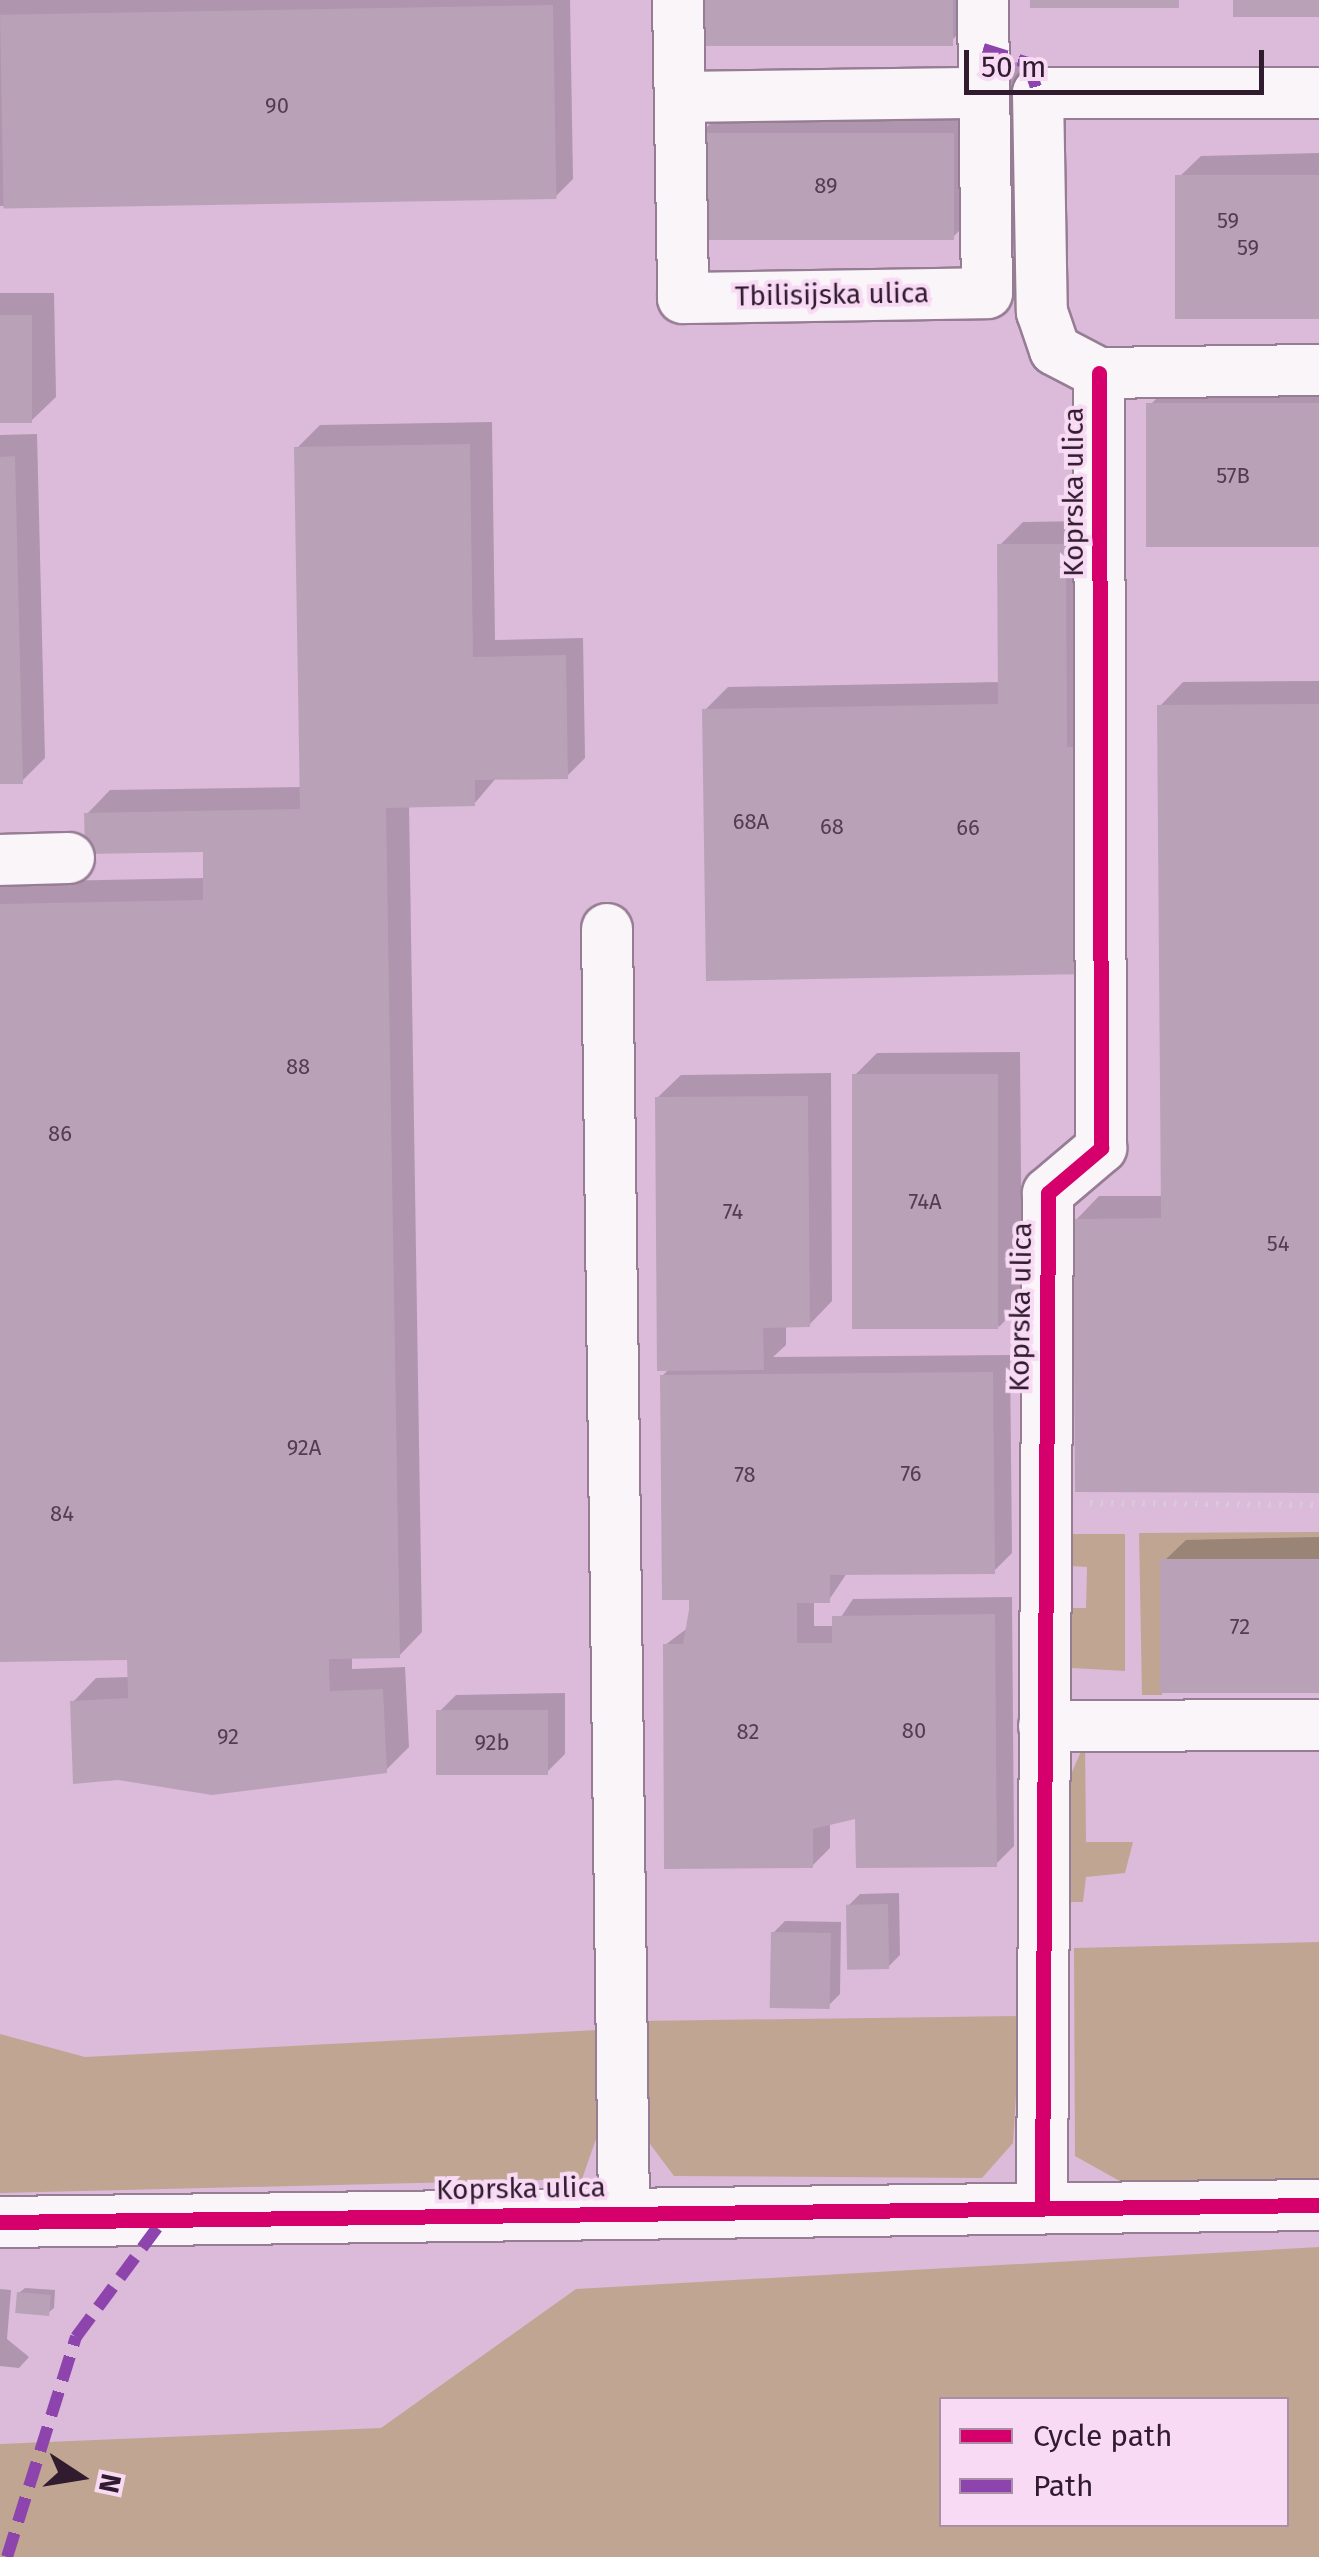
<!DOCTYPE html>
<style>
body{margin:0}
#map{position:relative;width:1319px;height:2557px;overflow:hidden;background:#dbbbd9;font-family:"Fira Sans",sans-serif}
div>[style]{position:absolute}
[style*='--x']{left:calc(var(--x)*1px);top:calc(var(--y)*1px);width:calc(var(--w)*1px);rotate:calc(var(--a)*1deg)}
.green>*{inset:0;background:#c0a593}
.shadow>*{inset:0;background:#0003}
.building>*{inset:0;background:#b9a2b8;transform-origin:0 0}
.path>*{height:6px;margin-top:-3px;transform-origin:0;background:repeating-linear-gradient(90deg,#d6ccd6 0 2.5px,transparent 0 10.5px)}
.roads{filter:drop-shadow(2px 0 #967d94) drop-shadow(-2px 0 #967d94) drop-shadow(0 2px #967d94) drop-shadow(0 -2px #967d94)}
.minor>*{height:50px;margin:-25px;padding:0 25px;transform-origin:25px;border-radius:25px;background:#faf5f9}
.quiet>*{height:12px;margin-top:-6px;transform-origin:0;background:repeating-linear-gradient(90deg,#8e44ad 0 25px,transparent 0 37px)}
.cycleway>*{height:15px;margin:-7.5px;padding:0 7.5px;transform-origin:7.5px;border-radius:7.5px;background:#d6006c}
span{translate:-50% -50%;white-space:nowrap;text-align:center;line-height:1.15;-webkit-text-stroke:8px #f8daf5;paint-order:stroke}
.number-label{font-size:22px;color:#533d51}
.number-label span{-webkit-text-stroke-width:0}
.street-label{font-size:28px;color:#311b2f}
.legend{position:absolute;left:939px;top:2397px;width:350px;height:130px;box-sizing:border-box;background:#f8daf5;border:2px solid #a88ea6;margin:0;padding:12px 18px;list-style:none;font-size:30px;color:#311b2f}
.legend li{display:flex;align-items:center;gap:20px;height:50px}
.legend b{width:50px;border:2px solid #a88ea6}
.north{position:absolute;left:30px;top:2427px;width:100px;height:100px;-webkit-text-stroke:8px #f8daf5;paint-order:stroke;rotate:102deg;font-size:28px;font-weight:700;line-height:40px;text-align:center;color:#311b2f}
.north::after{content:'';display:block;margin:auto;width:35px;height:45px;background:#311b2f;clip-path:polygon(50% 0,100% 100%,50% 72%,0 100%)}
.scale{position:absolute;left:964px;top:50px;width:300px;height:45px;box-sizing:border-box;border:5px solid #311b2f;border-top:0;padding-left:12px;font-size:30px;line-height:35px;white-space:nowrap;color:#311b2f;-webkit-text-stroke:8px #f8daf5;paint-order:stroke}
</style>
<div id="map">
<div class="green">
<div style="clip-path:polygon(1319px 1532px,1319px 1559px,1160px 1562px,1162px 1695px,1142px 1695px,1139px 1533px)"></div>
<div style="clip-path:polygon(1072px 1534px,1125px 1534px,1125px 1671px,1072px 1668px,1072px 1608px,1086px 1608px,1087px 1567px,1071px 1566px)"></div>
<div style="clip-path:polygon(1085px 1742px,1086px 1842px,1133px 1842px,1125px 1873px,1086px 1877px,1083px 1902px,1071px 1902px,1069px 1779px)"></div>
<div style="clip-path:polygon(1319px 1942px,1319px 2179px,1125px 2184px,1075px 2156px,1074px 1948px)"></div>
<div style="clip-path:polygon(1021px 2016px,1013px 2143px,982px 2178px,674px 2176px,641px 2132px,639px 2021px)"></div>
<div style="clip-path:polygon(597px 2030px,596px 2139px,582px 2179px,0 2193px,0 2034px,85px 2057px)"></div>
<div style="clip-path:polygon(evenodd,1319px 2247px,1319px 2557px,0 2557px,0 2444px,381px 2428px,576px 2289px,1319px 2247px,942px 2400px,1286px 2400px,1286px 2524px,942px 2524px,942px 2400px)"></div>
</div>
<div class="shadow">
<div style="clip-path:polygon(0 0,570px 0,573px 179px,555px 197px,0 206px)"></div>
<div style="clip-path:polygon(699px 0,970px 0,970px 22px,952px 40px)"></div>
<div style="clip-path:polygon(1023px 60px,1024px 87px,1007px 93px,1007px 65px)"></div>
<div style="clip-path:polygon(718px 116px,971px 116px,971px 219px,953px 237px,700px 134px)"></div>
<div style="clip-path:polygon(1319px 153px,1319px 316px,1177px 179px,1201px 156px)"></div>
<div style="clip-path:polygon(0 293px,54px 293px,56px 397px,32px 420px,0 420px)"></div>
<div style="clip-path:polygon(1319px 381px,1319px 545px,1149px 406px,1172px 383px)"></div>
<div style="clip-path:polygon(492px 422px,495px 640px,583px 638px,585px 758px,567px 776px,497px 777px,474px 804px,409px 805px,422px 1632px,399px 1656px,352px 1656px,352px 1669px,405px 1667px,409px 1747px,385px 1771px,73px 1702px,96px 1678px,130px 1677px,129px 1658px,0 1660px,0 882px,206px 878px,205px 849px,87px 814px,110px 790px,302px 787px,297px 448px,320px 425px)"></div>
<div style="clip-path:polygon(37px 434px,45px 758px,22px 781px,0 782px,0 435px)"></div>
<div style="clip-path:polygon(1088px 521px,1112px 948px,705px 710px,728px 687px,1000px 682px,1000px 545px,1023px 522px)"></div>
<div style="clip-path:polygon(1319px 681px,1319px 1491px,1076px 1220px,1099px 1196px,1163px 1196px,1160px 706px,1183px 682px)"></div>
<div style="clip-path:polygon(1020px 1052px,1022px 1303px,999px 1327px,854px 1076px,877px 1053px)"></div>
<div style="clip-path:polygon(831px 1073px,832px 1301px,809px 1325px,786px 1325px,786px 1345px,773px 1357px,1010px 1355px,1012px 1553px,994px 1571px,847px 1573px,829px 1600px,814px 1600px,814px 1626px,835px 1626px,853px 1599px,1012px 1597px,1014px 1846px,996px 1864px,858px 1816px,830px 1823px,830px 1848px,812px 1866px,665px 1645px,689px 1627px,692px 1610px,662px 1376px,669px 1369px,657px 1098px,681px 1075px)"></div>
<div style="clip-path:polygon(1319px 1537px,1319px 1690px,1162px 1563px,1186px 1540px)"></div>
<div style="clip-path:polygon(565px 1693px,565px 1754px,547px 1772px,438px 1713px,456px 1695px)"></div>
<div style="clip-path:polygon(899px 1893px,900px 1955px,888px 1967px,848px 1906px,860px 1894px)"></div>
<div style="clip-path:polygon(785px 1921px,841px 1922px,840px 1994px,828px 2006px,773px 1933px)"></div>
<div style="clip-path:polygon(25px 2288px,55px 2290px,54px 2308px,48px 2313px,19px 2293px)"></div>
<div style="clip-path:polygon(0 2289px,11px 2290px,7px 2339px,29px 2357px,19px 2368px,0 2366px)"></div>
</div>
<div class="building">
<div style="left:696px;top:0;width:257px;height:46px"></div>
<div style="left:1030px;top:0;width:149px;height:8px"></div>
<div style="left:1233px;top:0;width:86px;height:17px"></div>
<div style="left:553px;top:5px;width:194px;height:553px;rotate:89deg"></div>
<div style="left:698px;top:133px;width:256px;height:107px"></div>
<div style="left:1319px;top:175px;width:144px;height:144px;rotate:90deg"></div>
<div style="left:0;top:315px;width:32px;height:108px"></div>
<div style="left:1319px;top:403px;width:144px;height:173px;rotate:90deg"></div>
<div style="clip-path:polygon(470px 444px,473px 657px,566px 655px,568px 779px,475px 780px,475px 806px,386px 808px,400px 1658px,329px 1659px,329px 1673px,330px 1691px,383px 1689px,387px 1773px,212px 1795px,118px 1780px,73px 1784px,70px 1701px,128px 1698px,127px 1660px,0 1662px,0 904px,203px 900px,203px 852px,85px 854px,84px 813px,300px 809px,294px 447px)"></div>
<div style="clip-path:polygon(15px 456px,23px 784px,0 784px,0 457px)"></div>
<div style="clip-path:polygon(997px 544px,1066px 544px,1067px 747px,1088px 747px,1090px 974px,706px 981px,702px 709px,998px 704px)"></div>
<div style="clip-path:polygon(1319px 704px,1319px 1493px,1075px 1492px,1073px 1219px,1161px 1218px,1157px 705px)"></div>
<div style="left:998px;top:1074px;width:255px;height:146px;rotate:90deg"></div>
<div style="clip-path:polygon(808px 1096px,810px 1327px,763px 1328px,764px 1370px,657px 1371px,655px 1097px)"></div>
<div style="clip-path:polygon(993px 1372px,995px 1574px,830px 1575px,830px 1603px,797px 1603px,797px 1643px,832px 1643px,832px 1616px,995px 1614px,997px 1867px,856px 1868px,855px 1819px,813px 1829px,813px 1868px,664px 1869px,663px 1644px,683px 1644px,689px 1610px,689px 1600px,662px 1600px,660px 1375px)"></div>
<div style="left:1319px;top:1559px;width:134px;height:159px;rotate:90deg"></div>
<div style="left:548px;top:1710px;width:65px;height:112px;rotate:90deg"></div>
<div style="left:888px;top:1904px;width:65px;height:42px;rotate:89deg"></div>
<div style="left:771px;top:1932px;width:60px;height:76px;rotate:1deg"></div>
<div style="left:17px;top:2292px;width:34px;height:21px;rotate:5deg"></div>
</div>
<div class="path">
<div style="--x:1090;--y:1503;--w:229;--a:0.5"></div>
</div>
<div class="roads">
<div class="minor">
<div style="--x:678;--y:0;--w:298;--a:89"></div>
<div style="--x:683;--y:298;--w:304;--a:-0.9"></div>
<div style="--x:987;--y:293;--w:293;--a:-90.8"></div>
<div style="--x:1319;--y:93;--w:281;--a:180"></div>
<div style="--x:1038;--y:93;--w:219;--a:89"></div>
<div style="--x:1042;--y:312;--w:40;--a:71.1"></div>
<div style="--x:1055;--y:350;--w:50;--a:27.6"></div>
<div style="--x:1099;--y:373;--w:220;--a:-0.8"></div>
<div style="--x:680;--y:97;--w:304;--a:-0.8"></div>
<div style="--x:0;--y:860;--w:69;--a:-1.7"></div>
<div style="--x:607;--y:929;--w:1284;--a:89.24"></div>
<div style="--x:1044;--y:1726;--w:275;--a:-0.2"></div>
<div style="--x:1042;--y:2205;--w:1012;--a:-89.66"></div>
<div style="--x:1048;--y:1193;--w:70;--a:-40.3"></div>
<div style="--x:1101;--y:1148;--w:775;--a:-90.15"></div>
<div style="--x:0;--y:2222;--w:1319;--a:-0.74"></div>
</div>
</div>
<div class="quiet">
<div style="--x:983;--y:49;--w:47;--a:17.3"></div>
<div style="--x:1028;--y:63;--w:32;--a:72"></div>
<div style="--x:7;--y:2557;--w:231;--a:-72.6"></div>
<div style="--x:76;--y:2337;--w:146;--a:-53.4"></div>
</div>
<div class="cycleway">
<div style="--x:1042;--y:2205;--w:1012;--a:-89.66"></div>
<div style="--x:1048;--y:1193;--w:70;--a:-40.3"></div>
<div style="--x:1101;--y:1148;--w:775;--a:-90.15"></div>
<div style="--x:0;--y:2222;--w:1319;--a:-0.74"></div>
</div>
<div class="number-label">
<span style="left:277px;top:106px">90</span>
<span style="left:826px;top:186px">89</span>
<span style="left:1228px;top:221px">59</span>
<span style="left:1248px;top:248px">59</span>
<span style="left:1233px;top:476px">57B</span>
<span style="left:751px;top:822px">68A</span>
<span style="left:832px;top:827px">68</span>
<span style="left:968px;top:828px">66</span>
<span style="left:298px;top:1067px">88</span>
<span style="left:60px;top:1134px">86</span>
<span style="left:925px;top:1202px">74A</span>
<span style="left:733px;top:1212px">74</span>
<span style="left:1278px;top:1244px">54</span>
<span style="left:304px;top:1448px">92A</span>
<span style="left:911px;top:1474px">76</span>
<span style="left:745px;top:1475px">78</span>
<span style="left:62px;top:1514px">84</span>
<span style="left:1240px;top:1627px">72</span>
<span style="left:914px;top:1731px">80</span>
<span style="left:748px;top:1732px">82</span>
<span style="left:228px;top:1737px">92</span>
<span style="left:492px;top:1743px">92b</span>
</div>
<div class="street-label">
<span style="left:832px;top:295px;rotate:-1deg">Tbilisijska ulica</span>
<span style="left:1074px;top:492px;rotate:-90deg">Koprska ulica</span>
<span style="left:1021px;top:1307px;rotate:-89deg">Koprska ulica</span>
<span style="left:521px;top:2189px;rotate:-1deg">Koprska ulica</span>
</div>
<ul class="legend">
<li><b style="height:12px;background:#d6006c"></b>Cycle path</li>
<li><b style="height:12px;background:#8e44ad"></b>Path</li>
</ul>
<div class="north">N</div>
<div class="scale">50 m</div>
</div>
